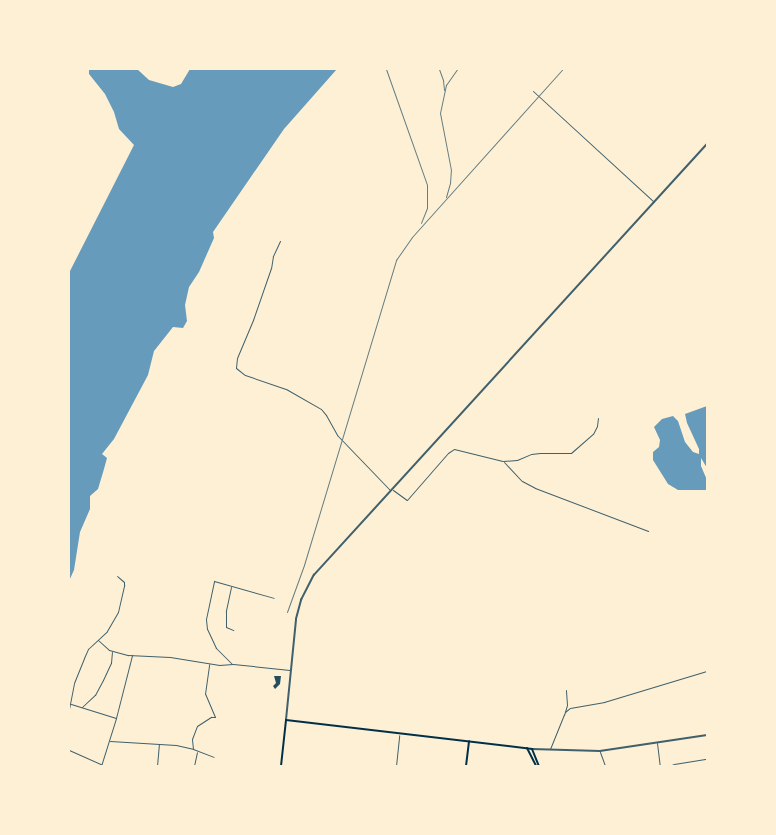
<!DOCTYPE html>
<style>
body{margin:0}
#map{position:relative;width:776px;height:835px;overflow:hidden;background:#fdf0d5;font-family:"Work Sans",sans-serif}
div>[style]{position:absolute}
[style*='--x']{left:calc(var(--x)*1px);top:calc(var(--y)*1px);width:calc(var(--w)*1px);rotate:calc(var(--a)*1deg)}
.water>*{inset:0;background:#669bbc}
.building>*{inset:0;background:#264d5e}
.minor>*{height:1px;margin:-0.5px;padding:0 0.5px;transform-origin:0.5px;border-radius:0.5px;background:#3f606c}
.tertiary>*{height:1.5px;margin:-0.75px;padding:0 0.75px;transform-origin:0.75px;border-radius:0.75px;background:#3f606c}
.secondary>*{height:2px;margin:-1px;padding:0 1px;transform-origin:1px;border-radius:1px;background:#003049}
.rail>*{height:1px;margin:-0.5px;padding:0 0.5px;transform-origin:0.5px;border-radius:0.5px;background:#657d81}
span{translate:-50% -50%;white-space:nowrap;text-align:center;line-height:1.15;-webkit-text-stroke:3.5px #fdf0d5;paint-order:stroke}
.frame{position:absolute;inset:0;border:70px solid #fdf0d5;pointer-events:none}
</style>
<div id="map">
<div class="water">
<div style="clip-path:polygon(89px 69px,137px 69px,149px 80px,173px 87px,181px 84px,190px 69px,337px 69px,284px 129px,213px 232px,214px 238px,199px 272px,189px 287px,185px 305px,187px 321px,183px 328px,173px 327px,154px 351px,148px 375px,114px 439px,102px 454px,107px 458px,104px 469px,98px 489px,90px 496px,90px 509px,80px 532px,74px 570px,69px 581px,69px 273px,134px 145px,119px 129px,114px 112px,105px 94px,89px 74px)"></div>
<div style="clip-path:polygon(707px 406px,707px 468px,701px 458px,701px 466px,707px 480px,707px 490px,678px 490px,668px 484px,653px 460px,653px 452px,659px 447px,660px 440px,654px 427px,662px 419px,673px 416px,678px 421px,685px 442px,693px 452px,699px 454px,699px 449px,687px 423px,685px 414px)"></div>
</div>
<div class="building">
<div style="clip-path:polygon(274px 676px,281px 676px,280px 684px,275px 689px,273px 686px,276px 683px)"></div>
</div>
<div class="minor">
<div style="--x:533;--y:91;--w:164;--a:42.5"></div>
<div style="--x:280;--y:241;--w:17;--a:115"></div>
<div style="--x:273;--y:256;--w:12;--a:99"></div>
<div style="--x:271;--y:268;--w:55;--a:109.1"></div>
<div style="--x:253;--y:320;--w:41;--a:112.8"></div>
<div style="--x:237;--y:358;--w:10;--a:96"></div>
<div style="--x:236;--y:368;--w:11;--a:38"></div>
<div style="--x:245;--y:375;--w:43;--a:18.9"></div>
<div style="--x:286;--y:389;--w:40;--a:29.7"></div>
<div style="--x:321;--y:409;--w:8;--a:50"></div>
<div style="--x:326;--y:415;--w:23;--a:61"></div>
<div style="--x:337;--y:435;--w:76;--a:46.1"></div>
<div style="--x:504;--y:462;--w:26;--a:47"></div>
<div style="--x:522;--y:481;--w:15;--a:28"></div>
<div style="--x:535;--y:488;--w:121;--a:20.8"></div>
<div style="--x:393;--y:490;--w:17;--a:36"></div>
<div style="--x:407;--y:500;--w:62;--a:-48.9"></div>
<div style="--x:448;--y:453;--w:7;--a:-34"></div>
<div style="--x:454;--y:449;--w:50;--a:13.8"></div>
<div style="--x:503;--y:461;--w:14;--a:-4"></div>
<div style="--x:517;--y:460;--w:15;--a:-23"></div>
<div style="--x:531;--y:454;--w:9;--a:-6"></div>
<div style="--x:540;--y:453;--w:31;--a:0"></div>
<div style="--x:571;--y:453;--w:29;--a:-41"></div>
<div style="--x:593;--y:434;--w:9;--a:-63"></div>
<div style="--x:597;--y:426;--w:8;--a:-83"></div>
<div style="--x:231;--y:587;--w:25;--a:102"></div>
<div style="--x:226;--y:611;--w:16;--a:90"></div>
<div style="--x:226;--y:627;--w:8;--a:23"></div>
<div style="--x:98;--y:640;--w:15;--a:42"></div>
<div style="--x:109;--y:650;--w:20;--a:15"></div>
<div style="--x:128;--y:655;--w:42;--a:2.7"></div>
<div style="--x:170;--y:657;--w:50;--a:9.3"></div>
<div style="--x:219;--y:665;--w:14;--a:-4"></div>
<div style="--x:233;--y:664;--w:57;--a:6"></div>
<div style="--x:232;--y:664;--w:23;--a:-135"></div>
<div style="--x:216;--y:648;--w:21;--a:-115"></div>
<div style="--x:207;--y:629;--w:10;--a:-96"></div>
<div style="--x:206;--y:619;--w:39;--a:-78"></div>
<div style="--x:214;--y:581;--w:62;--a:15.8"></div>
<div style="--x:71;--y:704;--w:47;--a:17.3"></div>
<div style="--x:82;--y:707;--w:18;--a:-43"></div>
<div style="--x:95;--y:695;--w:17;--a:-62"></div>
<div style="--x:103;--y:680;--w:19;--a:-65"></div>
<div style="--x:111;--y:663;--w:11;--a:-85"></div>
<div style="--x:69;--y:709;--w:26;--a:-79"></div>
<div style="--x:74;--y:683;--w:27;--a:-68"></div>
<div style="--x:84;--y:658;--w:10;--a:-66"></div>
<div style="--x:88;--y:649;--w:26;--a:-43"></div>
<div style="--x:107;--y:631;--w:22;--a:-60"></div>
<div style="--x:118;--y:612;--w:28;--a:-77"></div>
<div style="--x:124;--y:585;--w:3;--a:-90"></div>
<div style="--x:124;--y:582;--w:9;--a:-139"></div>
<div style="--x:565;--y:712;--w:6;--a:-39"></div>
<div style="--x:570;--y:708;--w:35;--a:-10"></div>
<div style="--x:604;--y:702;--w:108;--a:-16.8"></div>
<div style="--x:110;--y:741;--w:66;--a:3.5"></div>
<div style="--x:176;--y:745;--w:17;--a:13"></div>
<div style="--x:193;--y:749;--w:22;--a:21"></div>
<div style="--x:657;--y:743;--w:23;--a:83"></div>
<div style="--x:193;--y:749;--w:10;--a:-96"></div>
<div style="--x:192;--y:739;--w:14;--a:-69"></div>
<div style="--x:197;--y:726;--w:17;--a:-33"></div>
<div style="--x:211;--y:717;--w:4;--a:0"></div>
<div style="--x:215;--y:717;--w:25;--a:-113"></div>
<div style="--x:205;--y:694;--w:30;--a:-82"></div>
<div style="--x:550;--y:749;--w:37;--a:-68"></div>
<div style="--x:564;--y:715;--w:10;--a:-73"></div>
<div style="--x:567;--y:705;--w:15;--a:-94"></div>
<div style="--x:69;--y:750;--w:35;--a:24"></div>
<div style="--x:600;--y:752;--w:15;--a:70"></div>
<div style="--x:101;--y:766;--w:50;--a:-72.6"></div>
<div style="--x:116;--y:718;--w:65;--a:-75.7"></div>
<div style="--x:157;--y:766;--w:22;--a:-85"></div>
<div style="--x:194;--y:766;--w:14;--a:-78"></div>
<div style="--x:396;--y:766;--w:31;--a:-84"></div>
<div style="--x:668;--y:766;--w:6;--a:-18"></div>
<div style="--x:674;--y:764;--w:33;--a:-9"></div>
</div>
<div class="tertiary">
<div style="--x:286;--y:720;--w:101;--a:-84.3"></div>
<div style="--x:296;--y:619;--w:20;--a:-75"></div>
<div style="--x:301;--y:600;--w:28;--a:-63"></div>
<div style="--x:314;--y:575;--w:583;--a:-47.64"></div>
<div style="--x:532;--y:749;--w:68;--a:1.7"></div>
<div style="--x:600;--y:751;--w:108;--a:-8.5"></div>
</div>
<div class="secondary">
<div style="--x:527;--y:748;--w:20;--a:63"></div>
<div style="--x:281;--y:766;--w:46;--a:-83.8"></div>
<div style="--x:286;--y:720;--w:248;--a:6.7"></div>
<div style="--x:532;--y:749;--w:18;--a:68"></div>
<div style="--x:466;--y:766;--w:25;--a:-83"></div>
</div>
<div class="rail">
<div style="--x:386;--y:69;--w:123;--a:70.5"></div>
<div style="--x:427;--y:185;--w:23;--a:90"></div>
<div style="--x:427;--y:208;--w:16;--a:112"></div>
<div style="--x:439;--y:69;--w:12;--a:70"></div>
<div style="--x:443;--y:80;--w:10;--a:84"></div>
<div style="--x:446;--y:197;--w:15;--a:-74"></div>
<div style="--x:450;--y:183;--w:13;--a:-86"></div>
<div style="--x:451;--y:170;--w:58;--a:-100.9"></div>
<div style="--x:440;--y:113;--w:29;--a:-78"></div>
<div style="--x:446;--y:85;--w:19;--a:-55"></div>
<div style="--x:287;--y:612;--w:50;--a:-70.1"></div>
<div style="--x:304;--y:565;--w:319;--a:-73.2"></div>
<div style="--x:396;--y:260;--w:28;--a:-55"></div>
<div style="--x:412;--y:237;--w:226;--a:-48.1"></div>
</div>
<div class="frame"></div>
</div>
